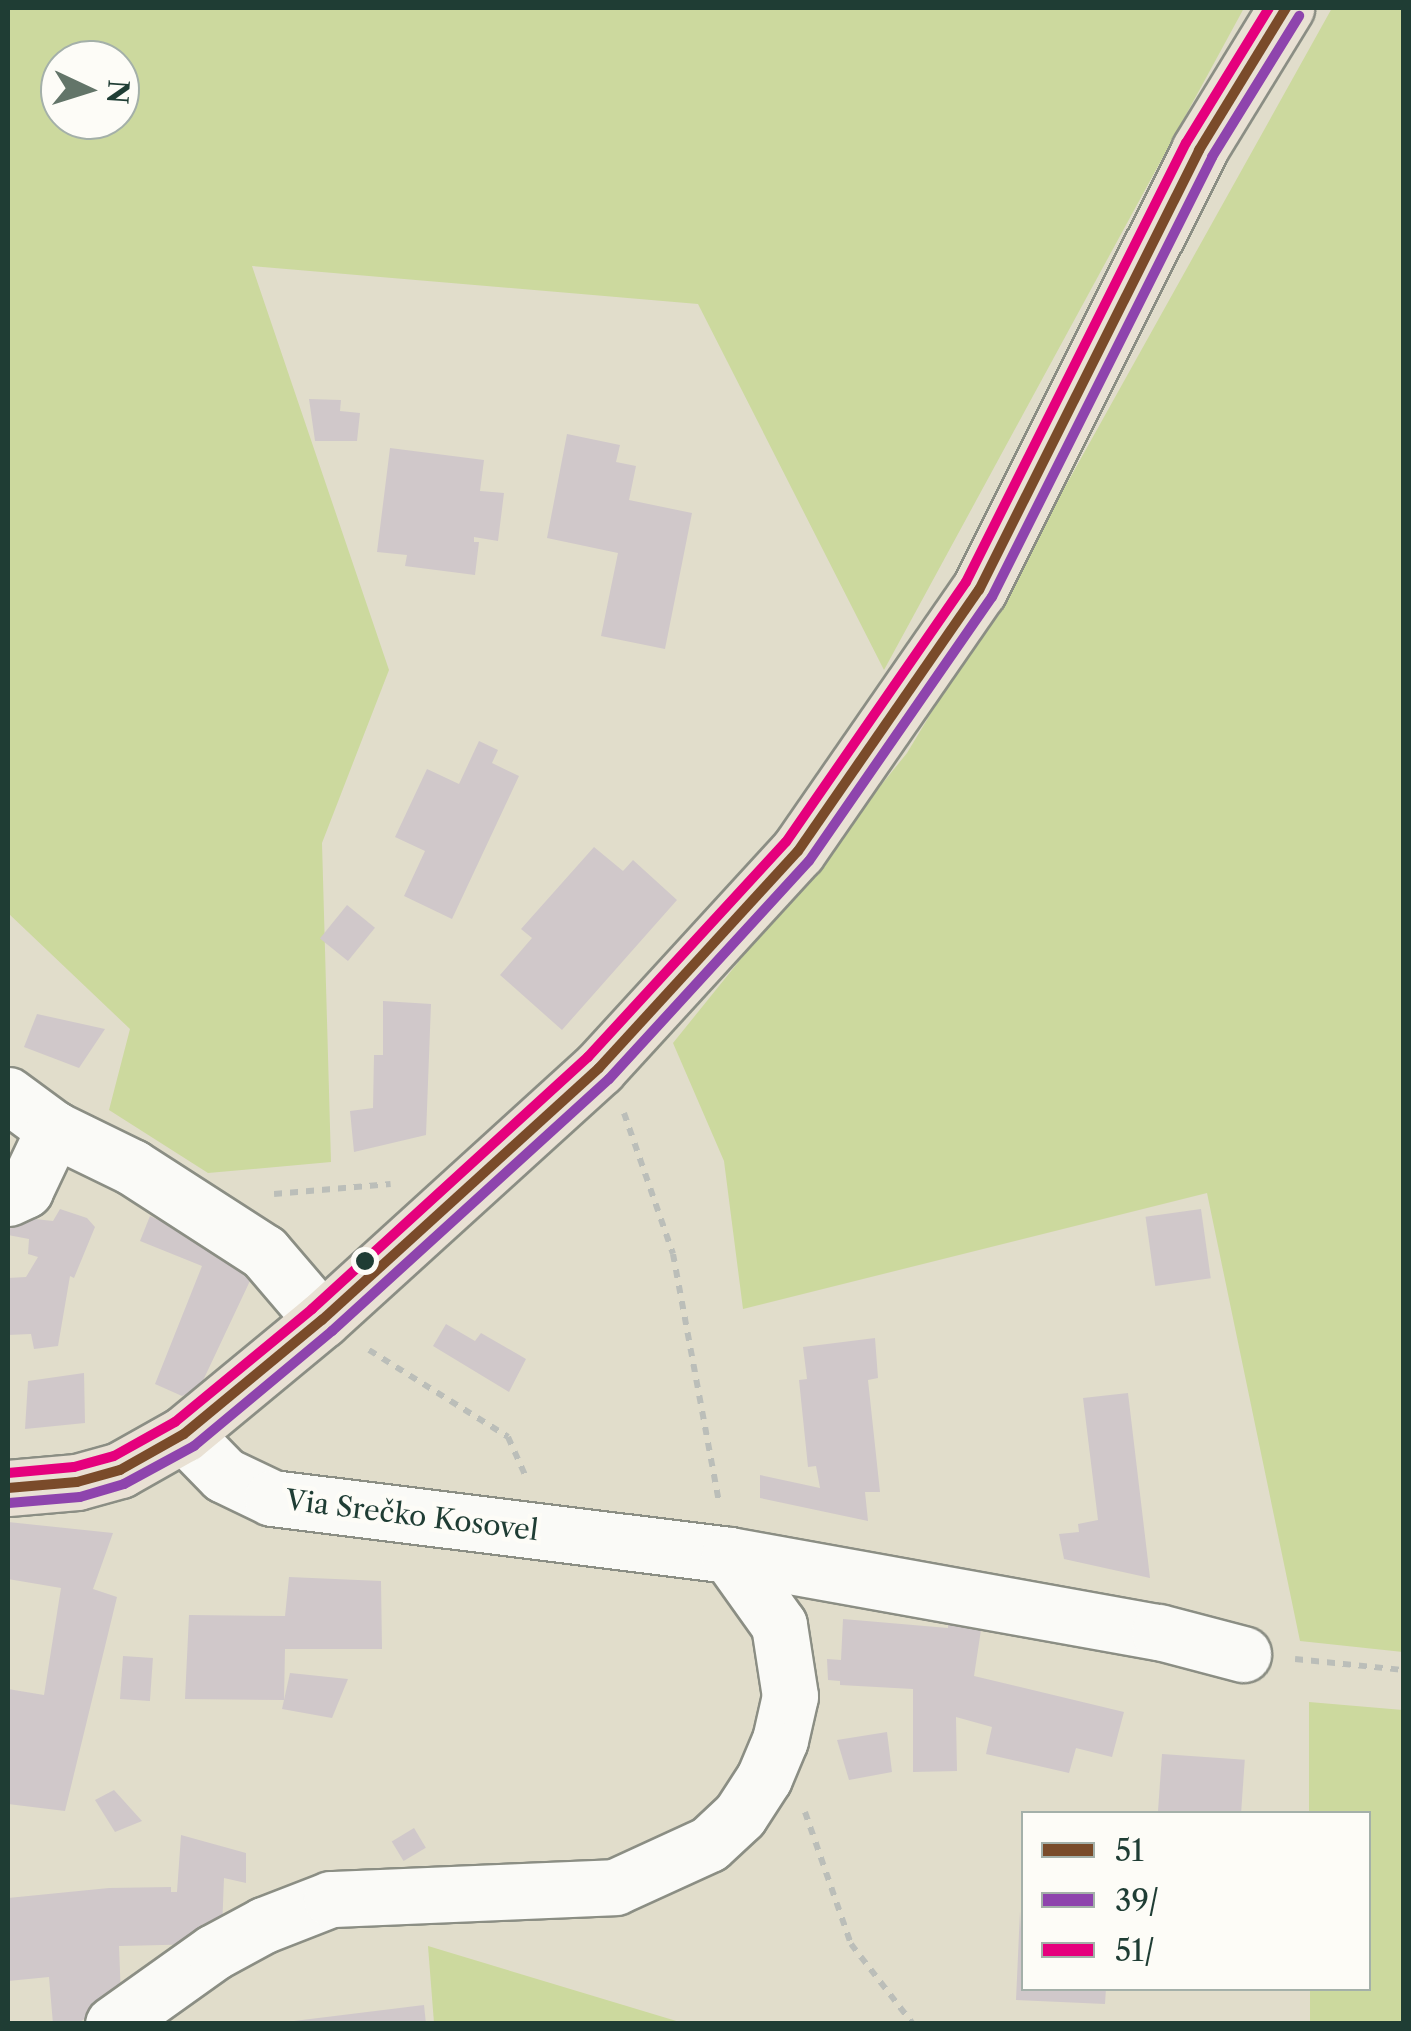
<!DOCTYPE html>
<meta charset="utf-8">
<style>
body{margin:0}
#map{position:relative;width:1411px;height:2031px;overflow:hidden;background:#e1ddcb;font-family:"Libre Caslon Text",serif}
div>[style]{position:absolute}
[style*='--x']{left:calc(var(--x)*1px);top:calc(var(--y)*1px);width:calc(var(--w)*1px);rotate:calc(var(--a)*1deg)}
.green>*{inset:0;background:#ccd99e}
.building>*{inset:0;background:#d0c8ca;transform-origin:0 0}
.path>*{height:6px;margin-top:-3px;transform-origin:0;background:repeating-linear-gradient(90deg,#bbbeb9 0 8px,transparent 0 16px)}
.roads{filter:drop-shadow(2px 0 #8b8e84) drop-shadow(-2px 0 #8b8e84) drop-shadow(0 2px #8b8e84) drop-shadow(0 -2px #8b8e84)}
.minor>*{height:55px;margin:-27.5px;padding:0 27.5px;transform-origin:27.5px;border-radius:27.5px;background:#fafaf7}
.major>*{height:55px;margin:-27.5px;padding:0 27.5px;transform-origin:27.5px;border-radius:27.5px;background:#e9e1d4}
.bus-1>*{height:10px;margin:-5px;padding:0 5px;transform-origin:5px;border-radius:5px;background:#7a4b2a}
.bus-2>*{height:10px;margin:-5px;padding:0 5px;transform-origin:5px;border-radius:5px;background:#8e44ad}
.bus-3>*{height:10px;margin:-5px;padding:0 5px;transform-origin:5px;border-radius:5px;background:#e5007d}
.dots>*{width:28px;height:28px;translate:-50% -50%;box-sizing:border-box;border:5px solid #fdfcf7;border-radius:50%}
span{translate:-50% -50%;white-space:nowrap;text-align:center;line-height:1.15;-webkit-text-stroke:9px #fdfcf7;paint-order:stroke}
.street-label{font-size:28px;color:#1f3d34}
.frame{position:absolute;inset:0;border:10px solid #1f3d34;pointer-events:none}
.legend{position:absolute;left:1021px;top:1811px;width:350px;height:180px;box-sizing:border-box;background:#fdfcf7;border:2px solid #a4b0a9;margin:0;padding:12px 18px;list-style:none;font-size:30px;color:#1f3d34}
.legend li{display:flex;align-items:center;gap:20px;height:50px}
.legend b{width:50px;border:2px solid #a4b0a9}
.north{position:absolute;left:40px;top:40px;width:100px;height:100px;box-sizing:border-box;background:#fdfcf7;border:2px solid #a4b0a9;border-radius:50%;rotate:94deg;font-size:28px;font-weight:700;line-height:40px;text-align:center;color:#1f3d34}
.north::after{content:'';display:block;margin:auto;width:35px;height:45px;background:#637569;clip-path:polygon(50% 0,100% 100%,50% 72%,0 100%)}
</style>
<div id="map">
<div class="green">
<div style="clip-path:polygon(evenodd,8px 8px,1244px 8px,884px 670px,698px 304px,252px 266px,389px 670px,322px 843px,331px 1162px,208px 1173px,109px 1110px,130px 1029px,8px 913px,8px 8px,60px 60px,120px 60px,120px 120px,60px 120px,60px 60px)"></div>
<div style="clip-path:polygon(1332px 8px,1403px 8px,1403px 1652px,1300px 1641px,1207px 1193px,743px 1309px,724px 1161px,673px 1043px,907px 753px,1041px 530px)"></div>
<div style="clip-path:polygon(1309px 1702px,1403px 1710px,1403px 2023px,1310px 2023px,1310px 1989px,1368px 1988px,1368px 1814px,1309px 1813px)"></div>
<div style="clip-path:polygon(428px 1946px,683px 2023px,434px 2023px)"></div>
</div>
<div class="building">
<div style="clip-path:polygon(309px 399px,341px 400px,340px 411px,360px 413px,357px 441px,315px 441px)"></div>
<div style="clip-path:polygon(567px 434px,620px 445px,616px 462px,636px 466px,629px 500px,692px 513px,665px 649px,601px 636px,618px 553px,547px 538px)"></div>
<div style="clip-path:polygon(390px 448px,484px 460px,480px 491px,504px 493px,498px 541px,474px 537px,474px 542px,479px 542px,475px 575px,405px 566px,407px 555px,377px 552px)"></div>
<div style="clip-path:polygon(479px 741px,498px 750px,492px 763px,519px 776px,452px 919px,404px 896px,425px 851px,395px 837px,427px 769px,459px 784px)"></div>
<div style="clip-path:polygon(594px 847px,623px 871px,633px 860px,677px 900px,562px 1030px,500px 975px,532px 938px,521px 929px)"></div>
<div style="left:347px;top:905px;width:36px;height:43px;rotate:39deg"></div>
<div style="clip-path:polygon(383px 1001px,431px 1004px,426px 1135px,354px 1152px,350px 1111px,373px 1108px,374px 1055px,383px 1055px)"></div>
<div style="clip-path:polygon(37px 1014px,105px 1029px,79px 1068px,24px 1047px)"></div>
<div style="clip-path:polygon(60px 1209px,87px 1218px,95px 1227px,74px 1278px,70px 1276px,58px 1346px,34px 1349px,31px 1334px,8px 1335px,8px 1278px,26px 1277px,38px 1257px,28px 1254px,29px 1239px,8px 1235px,8px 1216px,53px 1221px)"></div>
<div style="left:1201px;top:1209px;width:70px;height:56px;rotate:82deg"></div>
<div style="clip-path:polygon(150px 1216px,257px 1266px,200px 1387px,182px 1396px,155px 1384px,202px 1266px,140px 1241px)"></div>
<div style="clip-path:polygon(446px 1324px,475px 1341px,481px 1333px,526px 1359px,509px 1392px,433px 1346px)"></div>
<div style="clip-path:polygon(875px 1338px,878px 1378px,868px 1380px,880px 1492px,865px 1492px,868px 1521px,760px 1498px,760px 1475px,820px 1488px,816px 1466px,808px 1467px,799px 1380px,807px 1379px,803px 1347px)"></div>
<div style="clip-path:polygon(84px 1373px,85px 1423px,25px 1429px,28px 1381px)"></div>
<div style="clip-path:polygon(1128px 1393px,1150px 1578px,1064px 1559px,1059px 1534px,1079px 1532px,1078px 1524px,1098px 1520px,1083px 1398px)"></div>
<div style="clip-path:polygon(8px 1522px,113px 1533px,93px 1589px,117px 1597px,65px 1811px,8px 1804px,8px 1689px,44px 1695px,61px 1588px,8px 1579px)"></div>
<div style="clip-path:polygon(289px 1577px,381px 1581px,382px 1649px,285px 1649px,284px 1700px,185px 1699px,189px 1615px,285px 1616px)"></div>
<div style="clip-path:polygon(843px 1619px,948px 1628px,948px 1620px,981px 1630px,974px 1676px,1124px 1712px,1112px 1757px,1076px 1748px,1069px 1773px,986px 1754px,992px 1727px,956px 1717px,957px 1771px,913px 1772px,913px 1689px,840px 1685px,840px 1681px,828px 1680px,827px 1659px,841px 1660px)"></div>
<div style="left:123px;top:1656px;width:30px;height:43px;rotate:4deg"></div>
<div style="clip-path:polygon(290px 1673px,348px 1679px,332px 1718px,282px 1709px)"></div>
<div style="clip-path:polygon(887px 1732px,892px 1772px,849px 1780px,837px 1740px)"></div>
<div style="left:1162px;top:1754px;width:83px;height:60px;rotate:4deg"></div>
<div style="clip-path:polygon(114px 1790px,142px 1821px,115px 1832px,95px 1800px)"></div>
<div style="left:414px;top:1828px;width:23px;height:26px;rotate:59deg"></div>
<div style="clip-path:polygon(181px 1835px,246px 1853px,246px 1883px,224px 1878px,222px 1930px,206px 1944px,119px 1946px,121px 1997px,76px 2024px,53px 2024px,49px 1977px,8px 1981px,8px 1898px,109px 1888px,171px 1887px,171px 1892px,177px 1892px)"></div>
<div style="clip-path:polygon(1020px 1911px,1024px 1988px,1106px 1988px,1105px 2004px,1016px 2000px)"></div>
<div style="clip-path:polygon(424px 2005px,426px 2024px,294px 2024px,294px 2021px)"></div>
</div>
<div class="path">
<div style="--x:624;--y:1113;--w:149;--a:70.8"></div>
<div style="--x:673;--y:1254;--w:253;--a:79.5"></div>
<div style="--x:274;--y:1194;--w:117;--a:-4.9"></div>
<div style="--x:369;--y:1350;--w:164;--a:32"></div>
<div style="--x:508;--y:1437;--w:44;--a:65.8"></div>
<div style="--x:1295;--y:1659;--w:110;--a:5.8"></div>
<div style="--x:805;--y:1812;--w:140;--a:70.8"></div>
<div style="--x:851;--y:1944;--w:101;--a:52.2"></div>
</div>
<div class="roads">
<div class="minor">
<div style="--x:8;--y:1095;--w:57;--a:36.5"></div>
<div style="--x:54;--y:1129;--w:87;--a:26"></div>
<div style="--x:132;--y:1167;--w:157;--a:32.8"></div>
<div style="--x:264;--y:1252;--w:89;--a:49.5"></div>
<div style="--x:8;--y:1198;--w:19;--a:-25"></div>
<div style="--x:25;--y:1190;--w:68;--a:-64.6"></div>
<div style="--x:184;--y:1434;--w:57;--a:45.7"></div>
<div style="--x:224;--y:1475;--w:53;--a:25.6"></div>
<div style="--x:272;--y:1498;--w:461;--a:7.1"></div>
<div style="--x:729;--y:1555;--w:437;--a:10.2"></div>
<div style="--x:1159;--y:1632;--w:87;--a:14.7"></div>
<div style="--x:113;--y:2024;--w:124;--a:-35.5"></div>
<div style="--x:214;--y:1952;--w:57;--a:-28.4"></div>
<div style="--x:264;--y:1925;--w:72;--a:-21.2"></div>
<div style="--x:331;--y:1899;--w:284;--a:-2.4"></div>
<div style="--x:615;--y:1887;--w:103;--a:-24.6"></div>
<div style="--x:709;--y:1844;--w:42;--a:-43.1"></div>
<div style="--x:740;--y:1815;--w:44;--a:-57"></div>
<div style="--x:764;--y:1778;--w:41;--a:-67.2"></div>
<div style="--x:780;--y:1740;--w:45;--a:-77.2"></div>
<div style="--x:790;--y:1696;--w:72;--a:-98.8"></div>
<div style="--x:779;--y:1625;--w:86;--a:-125.5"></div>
</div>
<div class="major">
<div style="--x:8;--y:1488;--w:69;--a:-5"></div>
<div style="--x:77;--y:1482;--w:45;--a:-15.6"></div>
<div style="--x:120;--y:1470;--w:73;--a:-29.4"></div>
<div style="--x:184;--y:1434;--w:179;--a:-39.6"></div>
<div style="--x:322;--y:1320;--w:374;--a:-42.3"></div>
<div style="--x:599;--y:1068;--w:294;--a:-47.5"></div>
<div style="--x:798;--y:851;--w:318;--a:-55.3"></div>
<div style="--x:979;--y:590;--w:492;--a:-63.4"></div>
<div style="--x:1199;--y:150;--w:167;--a:-58.5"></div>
</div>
</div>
<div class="bus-1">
<div style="--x:8;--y:1488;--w:69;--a:-5"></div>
<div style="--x:77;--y:1482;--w:45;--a:-15.6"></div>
<div style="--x:120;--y:1470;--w:73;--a:-29.4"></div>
<div style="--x:184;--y:1434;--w:179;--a:-39.6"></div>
<div style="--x:322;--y:1320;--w:374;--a:-42.3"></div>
<div style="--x:599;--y:1068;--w:294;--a:-47.5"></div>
<div style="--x:798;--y:851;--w:318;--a:-55.3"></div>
<div style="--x:979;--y:590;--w:492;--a:-63.4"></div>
<div style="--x:1199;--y:150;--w:167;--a:-58.5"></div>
</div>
<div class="bus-2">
<div style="--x:9;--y:1503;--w:71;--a:-4.8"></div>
<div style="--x:80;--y:1497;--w:46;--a:-16.5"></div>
<div style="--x:124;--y:1484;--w:80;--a:-28.5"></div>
<div style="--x:194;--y:1446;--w:180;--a:-39.8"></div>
<div style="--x:332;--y:1331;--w:374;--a:-42.3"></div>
<div style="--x:609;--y:1079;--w:296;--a:-47.5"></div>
<div style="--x:809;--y:861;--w:321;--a:-55.3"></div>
<div style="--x:992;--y:597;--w:492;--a:-63.4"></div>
<div style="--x:1212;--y:157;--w:166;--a:-58.3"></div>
</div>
<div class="bus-3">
<div style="--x:8;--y:1473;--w:66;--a:-5.2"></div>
<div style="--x:74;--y:1467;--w:41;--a:-15.4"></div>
<div style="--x:114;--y:1456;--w:70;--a:-29.1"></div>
<div style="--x:175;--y:1422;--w:178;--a:-39.5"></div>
<div style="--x:312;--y:1309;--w:374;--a:-42.4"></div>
<div style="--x:588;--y:1057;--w:292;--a:-47.4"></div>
<div style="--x:786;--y:842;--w:316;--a:-55.3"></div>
<div style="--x:966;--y:582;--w:491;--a:-63.4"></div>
<div style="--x:1186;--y:143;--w:158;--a:-58.4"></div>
</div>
<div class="dots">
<div style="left:365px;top:1261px;background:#1f3d34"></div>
</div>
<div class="street-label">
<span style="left:412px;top:1515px;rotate:7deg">Via Srečko Kosovel</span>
</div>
<div class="frame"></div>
<ul class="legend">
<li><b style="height:12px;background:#7a4b2a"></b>51</li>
<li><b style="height:12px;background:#8e44ad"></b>39/</li>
<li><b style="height:12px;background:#e5007d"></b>51/</li>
</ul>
<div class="north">N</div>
</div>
